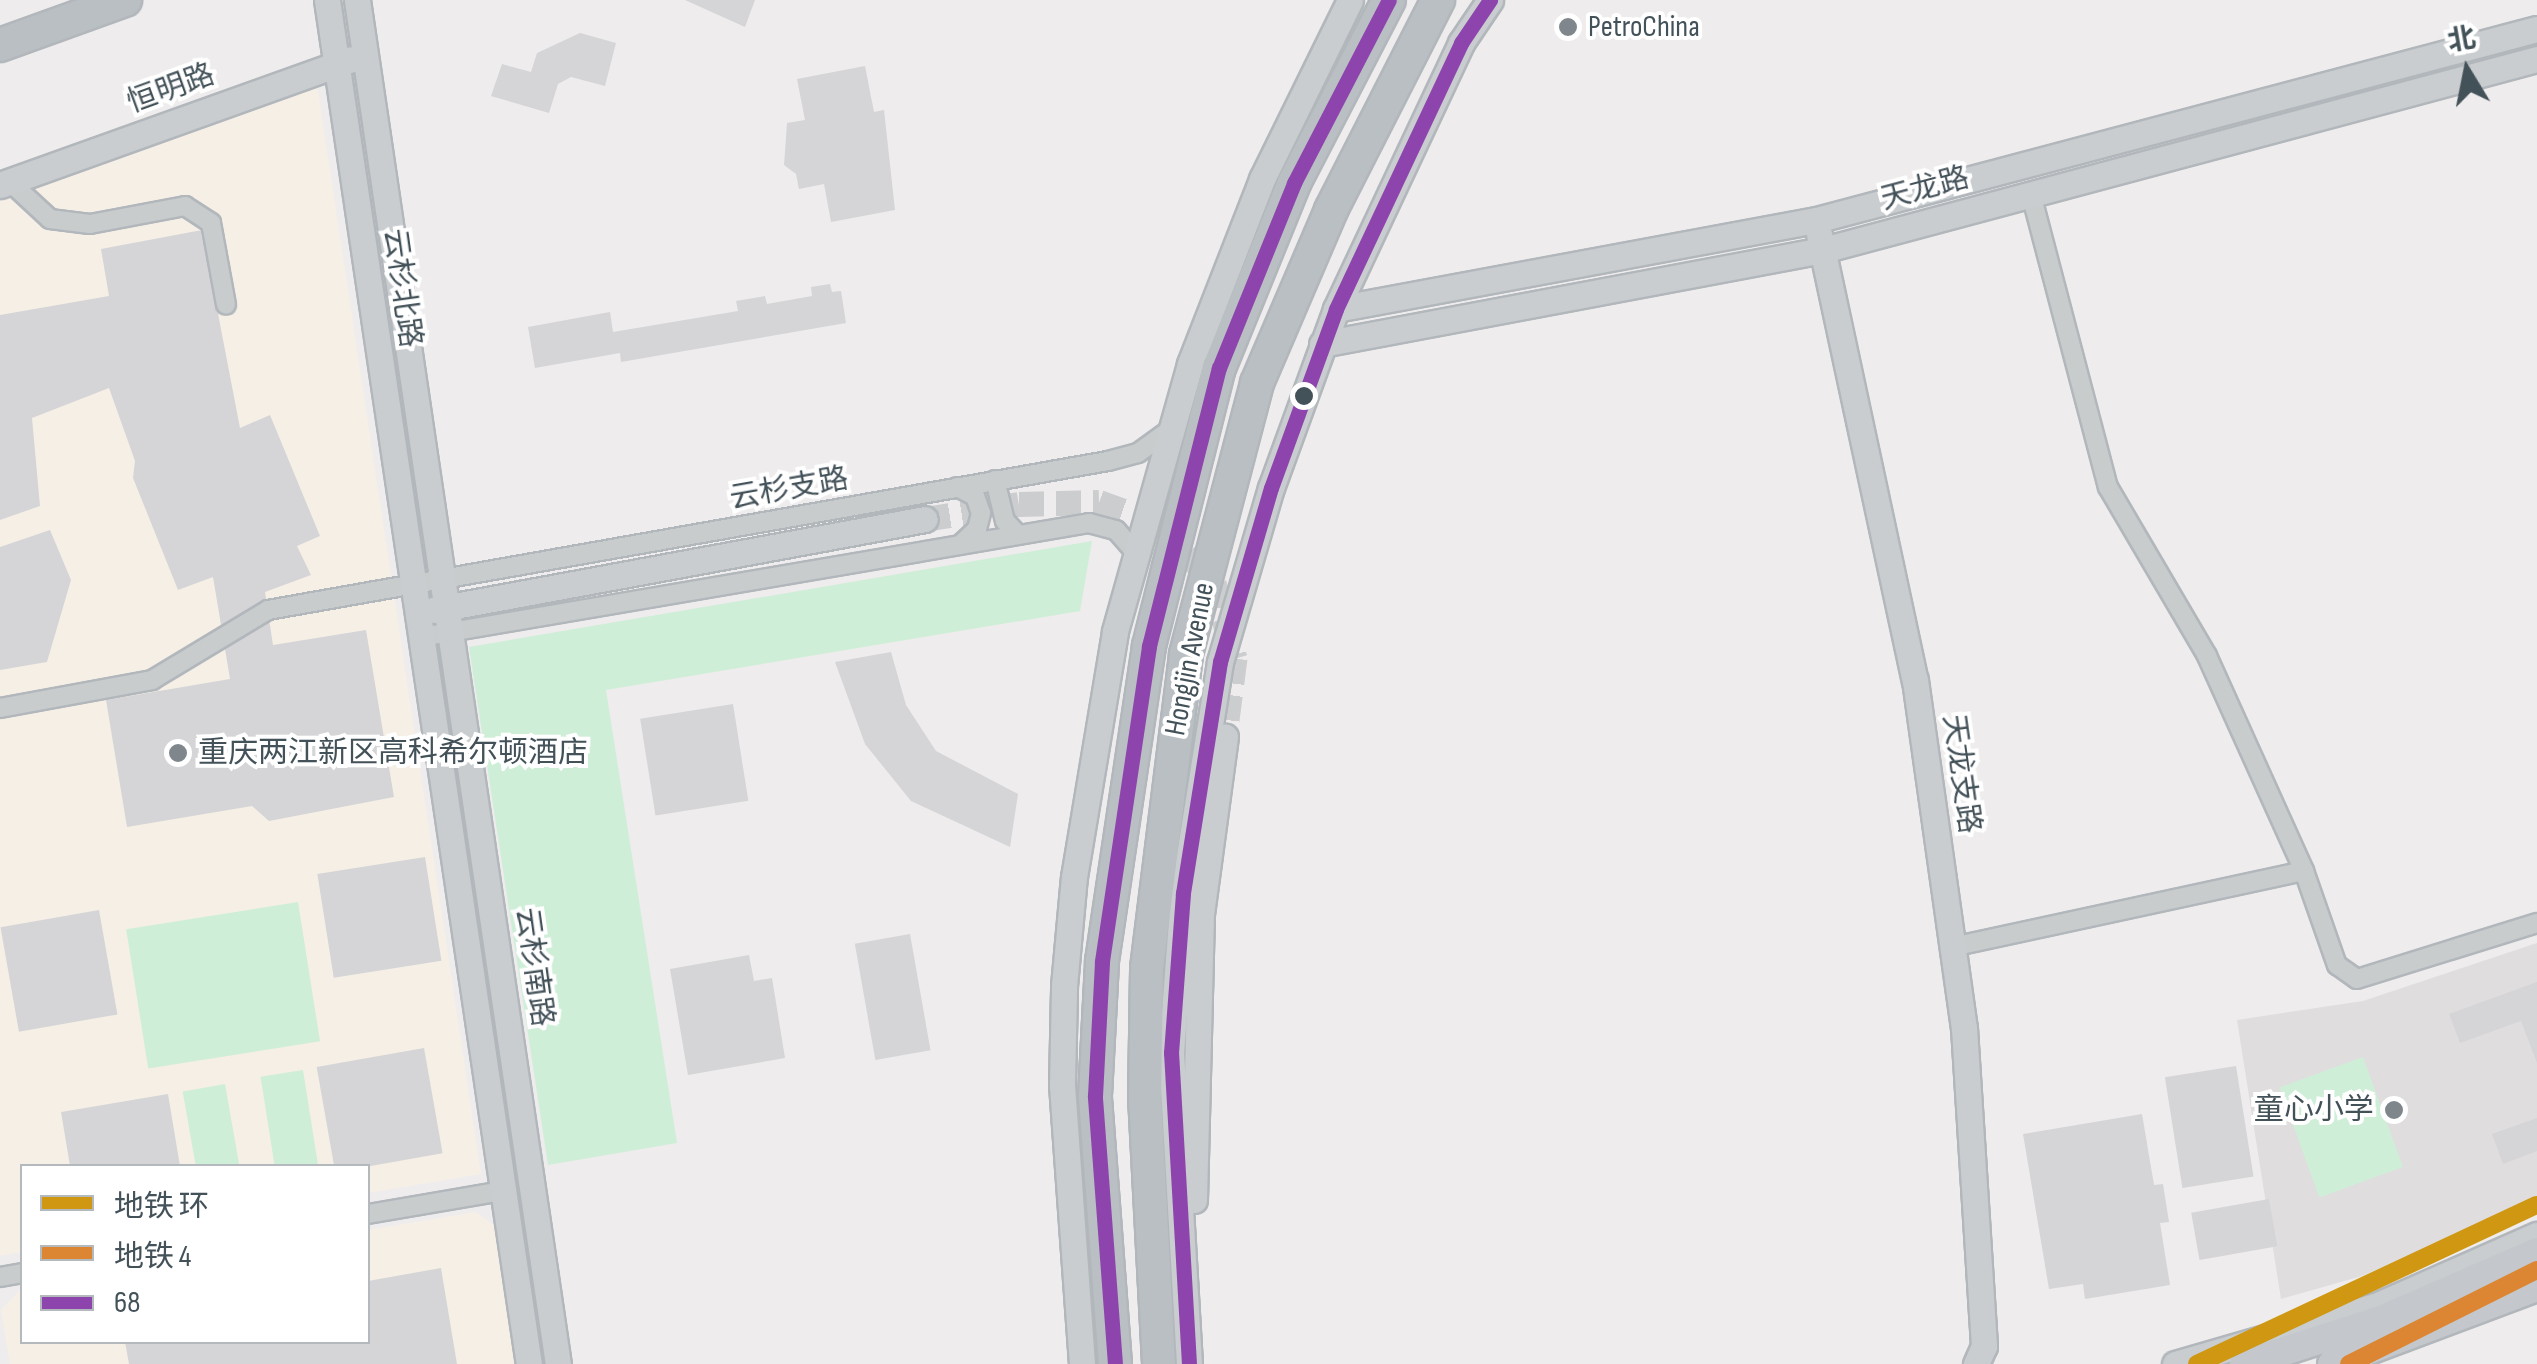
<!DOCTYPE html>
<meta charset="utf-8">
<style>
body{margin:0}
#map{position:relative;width:2537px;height:1364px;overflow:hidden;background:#eeecec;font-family:"Sofia Sans Condensed","Noto Sans SC",sans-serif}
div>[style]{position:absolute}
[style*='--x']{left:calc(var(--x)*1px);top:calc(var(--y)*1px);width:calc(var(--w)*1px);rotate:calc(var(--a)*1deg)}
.commercial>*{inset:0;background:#f6efe6}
.education>*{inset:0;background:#dfddde}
.green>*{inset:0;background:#cfeed8;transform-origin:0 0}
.building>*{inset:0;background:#d5d5d7;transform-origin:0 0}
.secondary-tunnel>*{height:25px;margin-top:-12.5px;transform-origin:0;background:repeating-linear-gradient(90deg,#cccdcf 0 25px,transparent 0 37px)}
.roads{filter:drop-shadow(2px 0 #b2b7bc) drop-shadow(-2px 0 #b2b7bc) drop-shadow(0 2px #b2b7bc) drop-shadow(0 -2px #b2b7bc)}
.street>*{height:18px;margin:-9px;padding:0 9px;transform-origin:9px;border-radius:9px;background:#c8cccd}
.secondary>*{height:25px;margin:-12.5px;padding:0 12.5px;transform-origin:12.5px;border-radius:12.5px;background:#c9cdcf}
.primary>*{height:28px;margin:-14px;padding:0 14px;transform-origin:14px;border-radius:14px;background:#c4c8cc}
.highway>*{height:32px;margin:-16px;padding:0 16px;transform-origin:16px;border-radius:16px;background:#b9bfc3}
.bus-1>*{height:15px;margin:-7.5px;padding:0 7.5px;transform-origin:7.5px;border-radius:7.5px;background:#8e44ad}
.metro-1>*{height:18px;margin:-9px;padding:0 9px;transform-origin:9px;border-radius:9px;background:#cf9712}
.metro-2>*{height:18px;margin:-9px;padding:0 9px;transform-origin:9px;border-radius:9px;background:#dc8633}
.dots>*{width:28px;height:28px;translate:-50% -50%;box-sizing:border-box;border:5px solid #fff;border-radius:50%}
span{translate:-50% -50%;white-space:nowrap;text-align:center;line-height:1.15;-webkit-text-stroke:8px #fff;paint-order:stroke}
.poi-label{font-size:30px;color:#435159}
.left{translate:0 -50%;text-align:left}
.right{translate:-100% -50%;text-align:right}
.street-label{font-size:30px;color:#435159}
.legend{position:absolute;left:20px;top:1164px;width:350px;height:180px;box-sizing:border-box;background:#fff;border:2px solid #b4b9bd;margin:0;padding:12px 18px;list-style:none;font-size:30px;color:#435159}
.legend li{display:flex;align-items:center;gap:20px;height:50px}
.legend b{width:50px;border:2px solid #b4b9bd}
.north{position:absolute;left:2417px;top:20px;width:100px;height:100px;-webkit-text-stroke:8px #fff;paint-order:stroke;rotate:350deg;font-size:28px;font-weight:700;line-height:40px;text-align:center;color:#435159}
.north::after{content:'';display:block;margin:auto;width:35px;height:45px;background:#435159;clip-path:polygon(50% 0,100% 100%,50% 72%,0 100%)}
</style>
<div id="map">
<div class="commercial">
<div style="clip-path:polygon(317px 84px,481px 1174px,368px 1193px,368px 1166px,22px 1166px,22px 1252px,0 1256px,0 199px)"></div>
<div style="clip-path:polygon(476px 1212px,496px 1227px,516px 1364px,10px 1364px,1px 1310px,22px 1288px,22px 1342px,368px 1342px,368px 1230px)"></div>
</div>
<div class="education">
<div style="clip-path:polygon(2537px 943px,2537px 1201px,2362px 1276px,2281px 1299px,2237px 1020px,2363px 1001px)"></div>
</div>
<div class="green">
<div style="clip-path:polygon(1092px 541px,1080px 611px,606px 690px,677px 1143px,548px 1165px,469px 647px)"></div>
<div style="left:298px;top:902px;width:141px;height:174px;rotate:81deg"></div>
<div style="left:2363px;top:1057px;width:117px;height:89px;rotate:70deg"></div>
<div style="left:303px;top:1070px;width:97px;height:43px;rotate:81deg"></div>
<div style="left:225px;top:1084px;width:83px;height:43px;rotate:80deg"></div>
</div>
<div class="building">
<div style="clip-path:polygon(685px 0,755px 0,745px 27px)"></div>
<div style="clip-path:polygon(580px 33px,616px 43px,605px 86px,571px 77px,558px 84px,549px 113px,491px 96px,502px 64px,531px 72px,537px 53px)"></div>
<div style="clip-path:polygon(865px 66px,874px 112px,884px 110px,895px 210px,831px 222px,824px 184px,799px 189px,796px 174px,784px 165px,787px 123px,805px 120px,797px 79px)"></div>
<div style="clip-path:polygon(202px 230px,240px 428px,270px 415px,320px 536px,297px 546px,311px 575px,265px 592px,273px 645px,366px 630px,394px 797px,269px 821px,252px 806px,127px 827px,106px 700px,230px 679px,213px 577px,178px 590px,133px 478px,135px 461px,109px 388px,32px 418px,40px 506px,0 520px,0 315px,109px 296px,101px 249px)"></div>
<div style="clip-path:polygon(830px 284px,832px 292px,841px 291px,846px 323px,621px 362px,620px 353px,535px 368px,528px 327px,610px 312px,613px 332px,738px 311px,736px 301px,765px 296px,767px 304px,812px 296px,811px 287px)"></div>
<div style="clip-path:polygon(50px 530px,71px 580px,47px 662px,0 670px,0 547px)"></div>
<div style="clip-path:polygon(891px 652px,906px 705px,936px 751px,1018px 794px,1010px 847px,911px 801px,865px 744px,835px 662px)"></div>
<div style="left:733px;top:704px;width:98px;height:94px;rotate:81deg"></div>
<div style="left:425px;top:857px;width:105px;height:109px;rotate:81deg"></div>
<div style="left:99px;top:910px;width:106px;height:100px;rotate:80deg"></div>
<div style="left:910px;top:934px;width:118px;height:56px;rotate:80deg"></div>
<div style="clip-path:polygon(749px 955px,754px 981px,772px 978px,785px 1058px,688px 1075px,670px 969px)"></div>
<div style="clip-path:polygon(2537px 982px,2537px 1063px,2521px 1021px,2460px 1043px,2449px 1014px)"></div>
<div style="left:424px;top:1048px;width:107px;height:109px;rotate:80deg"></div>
<div style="left:2236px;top:1066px;width:112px;height:72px;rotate:81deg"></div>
<div style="clip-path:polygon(168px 1094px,180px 1166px,70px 1166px,61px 1112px)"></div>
<div style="clip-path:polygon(2142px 1114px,2154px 1185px,2163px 1184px,2169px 1222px,2160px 1223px,2170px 1285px,2085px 1299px,2083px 1284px,2049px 1289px,2023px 1134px)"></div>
<div style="clip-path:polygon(2537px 1118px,2537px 1151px,2503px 1164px,2492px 1134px)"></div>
<div style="left:2269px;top:1199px;width:48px;height:79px;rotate:80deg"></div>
<div style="clip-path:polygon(441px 1268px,457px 1364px,129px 1364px,125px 1342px,368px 1342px,368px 1281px)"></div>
</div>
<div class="secondary-tunnel">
<div style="--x:925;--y:519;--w:95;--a:-9.1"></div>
<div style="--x:1019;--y:504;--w:80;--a:-1.4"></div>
<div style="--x:1099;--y:502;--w:68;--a:19.8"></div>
<div style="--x:1163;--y:525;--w:77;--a:48.7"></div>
<div style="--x:1214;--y:583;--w:78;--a:74.4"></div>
<div style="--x:1235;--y:658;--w:78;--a:97.4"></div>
</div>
<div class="roads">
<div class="street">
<div style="--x:10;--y:182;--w:54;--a:42.8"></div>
<div style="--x:50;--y:219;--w:40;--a:7.1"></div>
<div style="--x:90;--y:224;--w:97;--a:-10.7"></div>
<div style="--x:185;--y:206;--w:31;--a:33"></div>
<div style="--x:211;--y:223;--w:83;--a:79.6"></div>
<div style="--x:2031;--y:194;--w:303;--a:75.3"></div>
<div style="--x:2108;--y:487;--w:196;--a:59.6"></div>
<div style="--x:2207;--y:656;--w:236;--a:65.7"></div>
<div style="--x:2304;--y:871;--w:100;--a:70.7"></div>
<div style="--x:2337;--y:965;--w:24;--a:35"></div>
<div style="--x:2357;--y:979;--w:189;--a:-17.3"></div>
<div style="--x:995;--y:480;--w:42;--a:76.3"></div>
<div style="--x:1005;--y:521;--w:19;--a:47"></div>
<div style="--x:957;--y:487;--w:20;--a:27"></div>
<div style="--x:975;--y:496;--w:18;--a:71"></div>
<div style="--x:981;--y:513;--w:16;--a:104"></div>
<div style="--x:977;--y:529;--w:22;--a:137"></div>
<div style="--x:421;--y:637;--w:678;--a:-9.68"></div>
<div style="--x:1089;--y:523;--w:28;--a:15"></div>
<div style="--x:1116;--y:530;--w:30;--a:49"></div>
<div style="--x:0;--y:708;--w:155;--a:-10.4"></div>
<div style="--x:152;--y:680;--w:135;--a:-31.1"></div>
<div style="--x:268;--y:610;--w:853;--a:-10.06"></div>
<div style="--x:1108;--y:461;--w:31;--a:-15"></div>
<div style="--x:1138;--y:453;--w:37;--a:-36"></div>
<div style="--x:1952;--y:947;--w:360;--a:-12.2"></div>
<div style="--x:368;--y:1214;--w:137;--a:-9.7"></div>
<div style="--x:0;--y:1277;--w:22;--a:-10"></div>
</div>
<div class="secondary">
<div style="--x:327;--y:0;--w:1379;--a:81.58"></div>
<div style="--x:357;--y:0;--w:1379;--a:81.62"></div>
<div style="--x:0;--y:185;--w:373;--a:-19.7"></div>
<div style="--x:1819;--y:234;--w:456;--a:77.9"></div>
<div style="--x:1915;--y:680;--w:351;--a:82"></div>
<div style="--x:1964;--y:1028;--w:319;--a:86.4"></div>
<div style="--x:1984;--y:1346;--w:20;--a:114"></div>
<div style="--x:1336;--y:309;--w:488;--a:-10.5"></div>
<div style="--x:1816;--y:220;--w:746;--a:-14.84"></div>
<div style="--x:1322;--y:344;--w:510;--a:-10.63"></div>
<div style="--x:1823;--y:250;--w:739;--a:-14.98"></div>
<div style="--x:433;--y:610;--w:500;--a:-10.48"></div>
<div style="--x:1194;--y:1200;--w:286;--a:-88.6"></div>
<div style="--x:1201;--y:914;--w:179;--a:-82.3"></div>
<div style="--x:1082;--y:1364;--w:280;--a:-94.1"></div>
<div style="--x:1062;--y:1085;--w:99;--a:-88.8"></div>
<div style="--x:1064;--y:986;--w:109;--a:-84.8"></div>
<div style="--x:1074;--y:877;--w:249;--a:-80.5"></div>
<div style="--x:1115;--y:631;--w:277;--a:-74.3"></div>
<div style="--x:1190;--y:364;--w:199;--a:-68.7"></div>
<div style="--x:1262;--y:179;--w:199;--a:-63.8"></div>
<div style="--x:1189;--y:1364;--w:312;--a:-93.3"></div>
<div style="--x:1171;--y:1053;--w:160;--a:-85.7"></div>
<div style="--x:1183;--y:893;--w:234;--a:-80.9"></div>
<div style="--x:1220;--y:662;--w:181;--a:-73.7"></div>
<div style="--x:1271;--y:488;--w:190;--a:-70"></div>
<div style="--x:1336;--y:309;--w:294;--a:-64.8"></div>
<div style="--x:1461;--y:43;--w:52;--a:-56"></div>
<div style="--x:2175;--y:1364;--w:211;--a:-16.2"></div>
<div style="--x:2378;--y:1305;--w:174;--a:-23.8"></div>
</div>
<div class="primary">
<div style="--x:2244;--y:1364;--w:146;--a:-17.9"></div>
<div style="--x:2383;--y:1319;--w:168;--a:-23.5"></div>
<div style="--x:2332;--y:1364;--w:219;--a:-20.6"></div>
</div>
<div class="highway">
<div style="--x:0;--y:45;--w:133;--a:-19.8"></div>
<div style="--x:1115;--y:1364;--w:269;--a:-94.3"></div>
<div style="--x:1095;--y:1096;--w:135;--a:-87"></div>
<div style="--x:1102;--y:961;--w:318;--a:-81.5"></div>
<div style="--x:1149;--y:646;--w:287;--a:-75.9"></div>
<div style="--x:1219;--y:368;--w:200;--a:-67.9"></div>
<div style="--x:1294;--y:183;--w:206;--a:-62.6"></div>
<div style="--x:1159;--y:1364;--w:266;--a:-93"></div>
<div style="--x:1145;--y:1098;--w:130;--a:-89.1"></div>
<div style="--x:1147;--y:968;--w:316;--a:-82.9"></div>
<div style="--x:1186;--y:654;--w:280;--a:-75.3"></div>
<div style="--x:1257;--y:383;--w:188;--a:-66.8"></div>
<div style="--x:1331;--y:210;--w:236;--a:-63"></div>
</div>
</div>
<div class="bus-1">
<div style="--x:1115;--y:1364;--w:269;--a:-94.3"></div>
<div style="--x:1095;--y:1096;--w:135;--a:-87"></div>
<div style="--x:1102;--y:961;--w:318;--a:-81.5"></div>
<div style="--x:1149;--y:646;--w:287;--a:-75.9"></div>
<div style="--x:1219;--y:368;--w:200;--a:-67.9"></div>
<div style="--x:1294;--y:183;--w:206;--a:-62.6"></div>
<div style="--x:1189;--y:1364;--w:312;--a:-93.3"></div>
<div style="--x:1171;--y:1053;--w:160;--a:-85.7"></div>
<div style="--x:1183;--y:893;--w:234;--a:-80.9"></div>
<div style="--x:1220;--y:662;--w:181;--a:-73.7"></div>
<div style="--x:1271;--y:488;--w:190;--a:-70"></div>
<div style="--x:1336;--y:309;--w:294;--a:-64.8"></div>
<div style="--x:1461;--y:43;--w:52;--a:-56"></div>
</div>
<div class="metro-1">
<div style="--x:2197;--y:1364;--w:375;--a:-25.1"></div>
</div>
<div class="metro-2">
<div style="--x:2349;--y:1364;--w:210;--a:-26.6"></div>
</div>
<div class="dots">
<div style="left:1568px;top:27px;background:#7f878c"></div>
<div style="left:1304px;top:396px;background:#435159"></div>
<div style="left:178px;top:753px;background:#7f878c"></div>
<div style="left:2394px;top:1110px;background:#7f878c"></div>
</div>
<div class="poi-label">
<span class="left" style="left:1588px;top:27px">PetroChina</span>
<span class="left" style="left:198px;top:753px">重庆两江新区高科希尔顿酒店</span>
<span class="right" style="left:2374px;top:1110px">童心小学</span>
</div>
<div class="street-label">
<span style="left:171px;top:89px;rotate:-20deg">恒明路</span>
<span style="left:1925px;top:189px;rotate:-15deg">天龙路</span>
<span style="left:402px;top:288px;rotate:82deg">云杉北路</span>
<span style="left:789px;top:489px;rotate:-10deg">云杉支路</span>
<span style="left:1190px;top:659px;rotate:-79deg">Hongjin Avenue</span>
<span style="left:1961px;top:774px;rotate:82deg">天龙支路</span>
<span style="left:534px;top:967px;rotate:82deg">云杉南路</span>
</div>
<ul class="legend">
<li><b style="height:12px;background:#cf9712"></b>地铁 环</li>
<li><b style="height:12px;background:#dc8633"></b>地铁 4</li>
<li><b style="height:12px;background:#8e44ad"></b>68</li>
</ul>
<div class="north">北</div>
</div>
